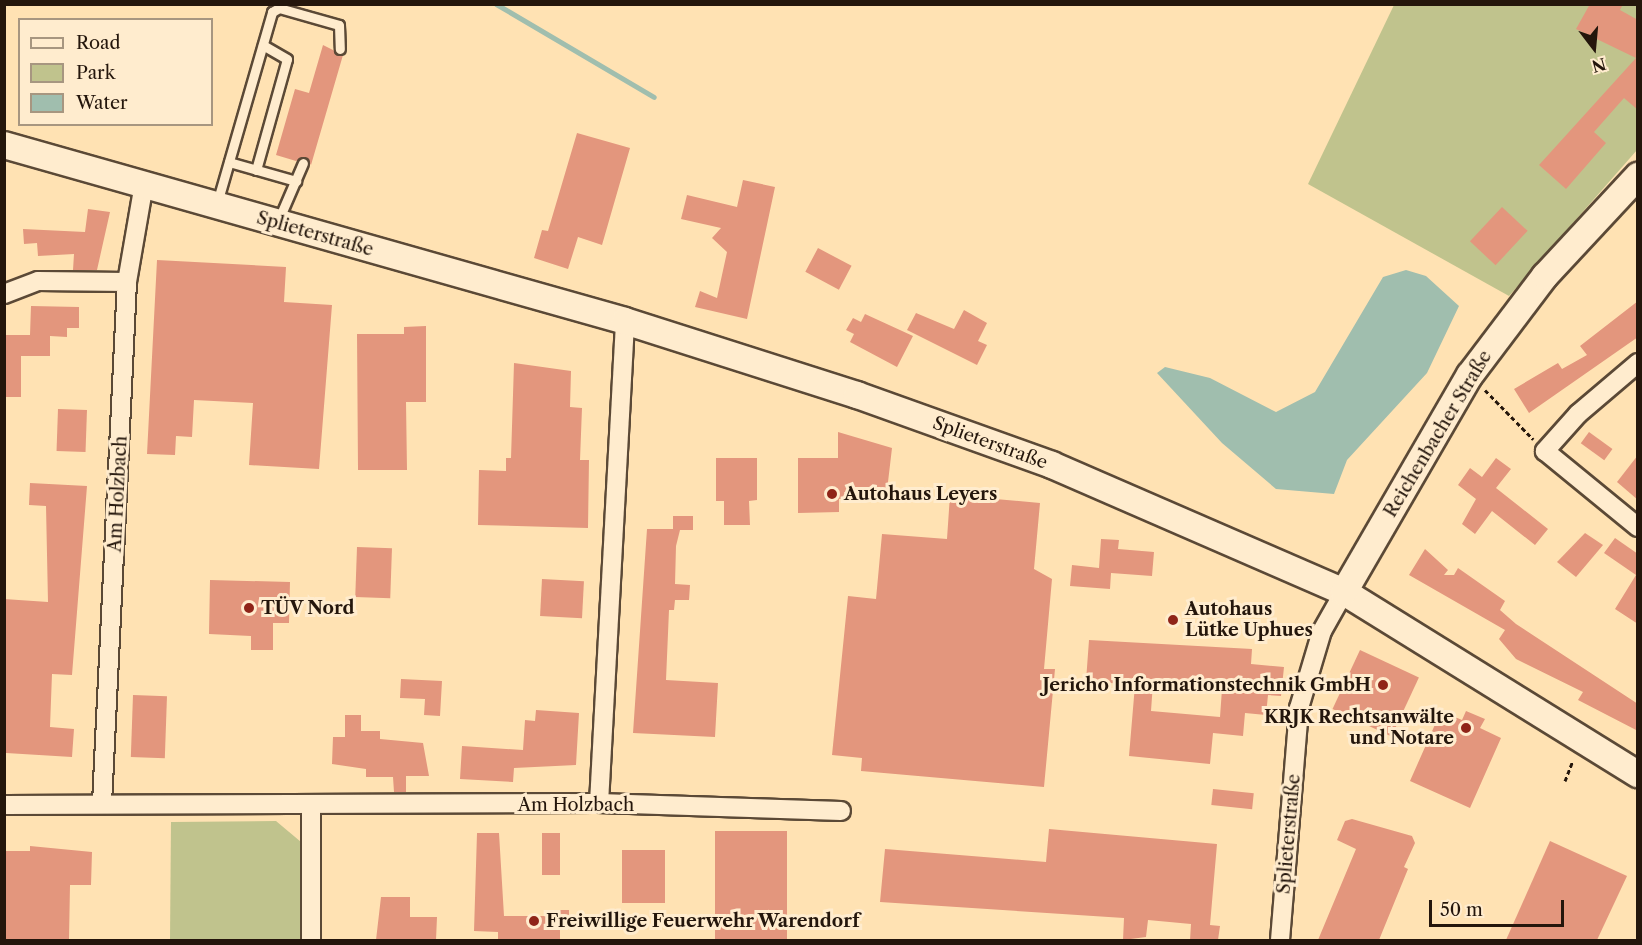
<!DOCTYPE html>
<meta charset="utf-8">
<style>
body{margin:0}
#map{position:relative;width:1642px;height:945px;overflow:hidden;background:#ffe2b3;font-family:"Libre Caslon Text",serif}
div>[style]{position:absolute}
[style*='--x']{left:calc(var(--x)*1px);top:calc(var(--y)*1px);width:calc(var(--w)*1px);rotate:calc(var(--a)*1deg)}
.green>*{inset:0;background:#c0c38d}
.water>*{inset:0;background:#a0beae}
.stream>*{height:5px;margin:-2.5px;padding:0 2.5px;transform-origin:2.5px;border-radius:2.5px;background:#a0beae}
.building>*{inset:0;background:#e3967d;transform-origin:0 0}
.path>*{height:3px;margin-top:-1.5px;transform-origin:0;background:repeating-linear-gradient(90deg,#24160c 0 4.5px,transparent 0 7.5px)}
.roads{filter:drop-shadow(2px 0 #5b4936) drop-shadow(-2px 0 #5b4936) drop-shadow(0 2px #5b4936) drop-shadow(0 -2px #5b4936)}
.lane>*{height:9px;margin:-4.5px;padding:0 4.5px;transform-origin:4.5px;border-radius:4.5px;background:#ffecce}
.street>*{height:18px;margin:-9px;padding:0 9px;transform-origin:9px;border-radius:9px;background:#ffecce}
.secondary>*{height:26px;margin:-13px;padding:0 13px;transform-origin:13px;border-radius:13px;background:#ffecce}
.dots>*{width:16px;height:16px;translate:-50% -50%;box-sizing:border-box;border:3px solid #ffecce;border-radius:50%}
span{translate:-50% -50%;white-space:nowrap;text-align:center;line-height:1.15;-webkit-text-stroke:6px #ffecce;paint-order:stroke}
.street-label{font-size:18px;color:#24160c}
.poi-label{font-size:18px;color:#24160c;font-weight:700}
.left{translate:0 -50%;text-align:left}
.right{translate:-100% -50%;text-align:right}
.frame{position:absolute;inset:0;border:6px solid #24160c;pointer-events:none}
.legend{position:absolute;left:18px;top:18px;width:195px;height:108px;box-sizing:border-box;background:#ffecce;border:2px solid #a79680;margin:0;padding:8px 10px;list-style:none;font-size:18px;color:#24160c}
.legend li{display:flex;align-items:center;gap:12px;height:30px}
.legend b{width:30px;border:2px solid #a79680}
.north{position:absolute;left:1564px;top:18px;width:60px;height:60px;-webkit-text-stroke:4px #ffecce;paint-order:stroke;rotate:164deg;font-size:16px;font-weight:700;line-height:24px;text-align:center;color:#24160c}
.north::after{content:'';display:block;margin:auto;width:21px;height:27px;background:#24160c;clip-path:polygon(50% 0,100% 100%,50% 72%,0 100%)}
.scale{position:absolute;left:1429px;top:900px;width:135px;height:27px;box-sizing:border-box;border:3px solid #24160c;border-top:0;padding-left:8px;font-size:18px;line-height:21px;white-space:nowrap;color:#24160c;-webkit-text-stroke:4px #ffecce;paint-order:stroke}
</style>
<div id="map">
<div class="green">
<div style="clip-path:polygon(1394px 5px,1637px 5px,1637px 150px,1509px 296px,1308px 184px)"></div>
<div style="clip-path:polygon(276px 821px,301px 842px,302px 940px,170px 940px,171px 822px)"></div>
</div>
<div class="water">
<div style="clip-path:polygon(1406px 270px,1426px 276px,1459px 306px,1427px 373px,1347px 460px,1334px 494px,1276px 489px,1222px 443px,1157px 373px,1165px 367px,1210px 378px,1276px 412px,1315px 392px,1383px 277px)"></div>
</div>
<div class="stream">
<div style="--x:496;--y:4;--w:183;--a:30.5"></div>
</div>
<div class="building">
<div style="clip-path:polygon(1590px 4px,1623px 4px,1620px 10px,1638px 20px,1638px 110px,1624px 98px,1594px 132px,1606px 143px,1566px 189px,1539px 165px,1636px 58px,1576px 29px)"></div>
<div style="clip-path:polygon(323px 45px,343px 55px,311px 165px,305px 157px,296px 161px,276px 155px,295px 89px,309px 93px)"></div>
<div style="clip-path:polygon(577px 133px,630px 148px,602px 245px,578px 237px,568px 269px,534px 258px,542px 230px,548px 231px)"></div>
<div style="clip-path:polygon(743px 180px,775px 187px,747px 319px,695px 307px,700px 291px,717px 298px,727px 252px,712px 238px,721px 228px,681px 219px,687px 195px,737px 207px)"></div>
<div style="left:1502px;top:207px;width:35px;height:47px;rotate:43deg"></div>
<div style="clip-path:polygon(88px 209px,110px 212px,97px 270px,73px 270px,74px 254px,38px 256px,37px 243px,24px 244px,23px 229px,85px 232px)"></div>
<div style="left:818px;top:248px;width:38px;height:27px;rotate:28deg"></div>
<div style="clip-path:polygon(157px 260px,286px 267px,284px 302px,332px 305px,319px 469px,249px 465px,253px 403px,194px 400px,192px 437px,176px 436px,175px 455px,147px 454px)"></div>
<div style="clip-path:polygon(1638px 301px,1638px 337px,1529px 413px,1514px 389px,1558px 363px,1562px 369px,1587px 355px,1580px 346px)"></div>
<div style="clip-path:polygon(31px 306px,79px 307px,79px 328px,67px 328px,67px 337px,50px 336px,50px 356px,21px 356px,21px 397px,4px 397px,4px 335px,30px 335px)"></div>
<div style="clip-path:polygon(964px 310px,987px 323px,978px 341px,987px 345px,977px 365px,907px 330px,916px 313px,954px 329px)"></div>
<div style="clip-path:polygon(865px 314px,913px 336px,897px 367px,850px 342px,854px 334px,846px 330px,853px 318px,861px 322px)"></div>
<div style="clip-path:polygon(426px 326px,426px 402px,406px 402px,407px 470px,358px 470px,357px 334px,404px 334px,404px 327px)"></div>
<div style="clip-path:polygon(514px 363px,571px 371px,570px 407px,582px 408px,580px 460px,589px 460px,588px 528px,478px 525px,479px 470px,506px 471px,506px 458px,511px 458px)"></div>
<div style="left:58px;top:409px;width:29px;height:42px;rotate:2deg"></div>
<div style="clip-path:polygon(838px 432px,892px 448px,886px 499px,839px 499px,839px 512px,798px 513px,798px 458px,838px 458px)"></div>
<div style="left:1589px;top:432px;width:29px;height:14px;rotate:36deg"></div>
<div style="clip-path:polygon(1638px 455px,1638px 500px,1617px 482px)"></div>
<div style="clip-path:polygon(716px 458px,757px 458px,757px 500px,749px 501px,750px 525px,724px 525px,724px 501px,716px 501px)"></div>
<div style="clip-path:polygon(1496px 458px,1511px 469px,1496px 488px,1548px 529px,1535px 545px,1492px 511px,1475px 534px,1462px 524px,1476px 499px,1458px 485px,1470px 468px,1482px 477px)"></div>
<div style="clip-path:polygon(30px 483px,87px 486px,72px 675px,52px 674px,50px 727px,74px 729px,72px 757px,6px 753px,4px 599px,48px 602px,46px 506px,29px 505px)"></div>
<div style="clip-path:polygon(950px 495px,1040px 503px,1034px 569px,1052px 579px,1044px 669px,1055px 669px,1044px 787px,861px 771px,862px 758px,832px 755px,848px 596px,876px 599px,882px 534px,947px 539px)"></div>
<div style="clip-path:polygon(673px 516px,693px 516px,693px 530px,680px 530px,676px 546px,675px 584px,690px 585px,689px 600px,675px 600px,674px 610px,669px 610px,666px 680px,718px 683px,715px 737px,633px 733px,647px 529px,673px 529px)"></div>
<div style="clip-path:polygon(1585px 533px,1603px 545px,1576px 577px,1557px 562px)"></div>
<div style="clip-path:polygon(1615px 538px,1638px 554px,1638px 624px,1615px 609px,1636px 575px,1604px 553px)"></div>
<div style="clip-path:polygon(1101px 539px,1119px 540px,1118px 549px,1154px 552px,1152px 576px,1111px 573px,1110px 589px,1070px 586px,1072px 565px,1099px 568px)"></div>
<div style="left:357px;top:547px;width:35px;height:50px;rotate:2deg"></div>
<div style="clip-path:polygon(1425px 549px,1448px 570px,1444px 575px,1454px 575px,1458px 568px,1505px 601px,1500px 610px,1516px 624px,1638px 704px,1638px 731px,1578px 700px,1583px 692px,1516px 659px,1499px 639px,1505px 630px,1409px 575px)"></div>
<div style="left:542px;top:579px;width:42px;height:37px;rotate:3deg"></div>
<div style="clip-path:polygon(210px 580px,290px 582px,289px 623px,273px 623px,273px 650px,251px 650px,251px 636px,209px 634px)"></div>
<div style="clip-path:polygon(evenodd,1089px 640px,1252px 649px,1251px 664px,1284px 667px,1281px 696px,1268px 695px,1266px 715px,1245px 713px,1243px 736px,1213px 733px,1210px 764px,1129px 756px,1135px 685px,1086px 681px,1089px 640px,1153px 683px,1222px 689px,1220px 717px,1151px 711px,1153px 683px)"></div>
<div style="left:1360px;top:650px;width:65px;height:65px;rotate:25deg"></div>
<div style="clip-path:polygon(401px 679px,442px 681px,440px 716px,424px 715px,425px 699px,400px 698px)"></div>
<div style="left:133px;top:695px;width:34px;height:62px;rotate:2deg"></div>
<div style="clip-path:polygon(536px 710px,579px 713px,576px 765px,514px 768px,513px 782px,460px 779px,462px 746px,523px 750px,525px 720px,535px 721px)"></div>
<div style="clip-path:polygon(1441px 711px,1462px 720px,1466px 711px,1485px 719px,1480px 728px,1501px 738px,1470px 808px,1410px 781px)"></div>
<div style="clip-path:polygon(345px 715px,361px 715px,361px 731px,380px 731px,380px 739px,423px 743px,429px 776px,406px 776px,406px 792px,394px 792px,393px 777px,366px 777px,366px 769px,332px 764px,333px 737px,345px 737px)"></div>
<div style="left:1213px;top:789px;width:41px;height:16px;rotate:6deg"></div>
<div style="clip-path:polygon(1352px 819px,1412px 836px,1415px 843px,1404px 867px,1408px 869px,1379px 940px,1318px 940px,1356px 849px,1337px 840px,1345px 821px)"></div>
<div style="clip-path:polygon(1049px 829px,1217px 844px,1210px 925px,1220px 926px,1218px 940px,1190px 940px,1191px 924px,1148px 920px,1146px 937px,1123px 940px,1124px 918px,880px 902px,885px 849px,1046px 862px)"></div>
<div style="left:715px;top:831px;width:72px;height:109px"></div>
<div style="clip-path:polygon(477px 833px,499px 833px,504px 916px,550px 916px,550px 910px,569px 910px,569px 925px,560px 925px,560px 940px,498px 940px,498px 932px,474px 931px)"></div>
<div style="left:542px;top:833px;width:18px;height:42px"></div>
<div style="clip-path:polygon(1550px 841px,1627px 876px,1597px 940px,1506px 940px)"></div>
<div style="clip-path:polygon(30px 846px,92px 852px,91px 885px,70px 885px,69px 940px,5px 940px,4px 851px,30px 851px)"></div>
<div style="left:622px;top:850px;width:43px;height:53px"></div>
<div style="clip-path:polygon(381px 897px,410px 897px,410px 917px,437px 917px,436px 940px,376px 940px)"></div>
</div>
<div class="path">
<div style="--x:1485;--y:390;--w:69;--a:45.6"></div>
<div style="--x:1565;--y:781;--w:22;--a:-69"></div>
</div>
<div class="roads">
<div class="lane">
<div style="--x:229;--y:162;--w:70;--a:15.8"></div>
<div style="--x:256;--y:170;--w:115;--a:-74.4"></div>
<div style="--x:287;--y:59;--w:28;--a:-150"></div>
<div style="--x:217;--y:203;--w:199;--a:-73.9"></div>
<div style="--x:272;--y:12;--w:8;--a:-30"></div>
<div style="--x:279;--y:8;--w:62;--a:15.8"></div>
<div style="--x:339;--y:25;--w:24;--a:88"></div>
<div style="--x:278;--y:221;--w:63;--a:-66.7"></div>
</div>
<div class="street">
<div style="--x:4;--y:294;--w:36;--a:-21"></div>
<div style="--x:38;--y:281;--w:89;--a:0.6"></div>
<div style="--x:1638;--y:363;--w:79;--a:139.6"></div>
<div style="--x:1578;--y:414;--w:50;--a:131.7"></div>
<div style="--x:1545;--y:451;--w:120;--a:39.3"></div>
<div style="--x:599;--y:803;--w:483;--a:-86.9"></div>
<div style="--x:102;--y:804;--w:523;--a:-87.26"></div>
<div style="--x:127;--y:282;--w:99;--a:-80.2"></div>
<div style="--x:4;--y:805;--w:595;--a:-0.19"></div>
<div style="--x:599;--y:803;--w:242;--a:1.9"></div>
<div style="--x:311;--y:940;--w:132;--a:-90"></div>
<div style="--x:1280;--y:940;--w:233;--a:-85.3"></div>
<div style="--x:1299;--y:708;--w:80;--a:-73.4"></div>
<div style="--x:1322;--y:631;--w:45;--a:-60.6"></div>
</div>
<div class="secondary">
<div style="--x:4;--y:145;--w:645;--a:15.82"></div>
<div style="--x:625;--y:321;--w:244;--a:17.7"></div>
<div style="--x:857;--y:395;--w:207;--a:19.7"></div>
<div style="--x:1052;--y:465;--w:318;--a:23.5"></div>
<div style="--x:1344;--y:592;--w:346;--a:31.8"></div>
<div style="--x:1344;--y:592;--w:251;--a:-59.9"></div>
<div style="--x:1470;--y:375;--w:124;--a:-52.9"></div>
<div style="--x:1545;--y:276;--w:137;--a:-47.1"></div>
</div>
</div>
<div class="dots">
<div style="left:832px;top:494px;background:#8f2418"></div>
<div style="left:249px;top:608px;background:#8f2418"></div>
<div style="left:1173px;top:620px;background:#8f2418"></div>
<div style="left:1383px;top:685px;background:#8f2418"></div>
<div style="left:1466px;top:728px;background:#8f2418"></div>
<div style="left:534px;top:921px;background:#8f2418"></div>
</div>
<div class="street-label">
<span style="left:315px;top:234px;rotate:16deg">Splieterstraße</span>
<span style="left:1438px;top:434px;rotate:-59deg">Reichenbacher Straße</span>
<span style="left:990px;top:443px;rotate:20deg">Splieterstraße</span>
<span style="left:118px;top:494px;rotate:-87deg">Am Holzbach</span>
<span style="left:576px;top:805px">Am Holzbach</span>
<span style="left:1289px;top:834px;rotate:-85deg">Splieterstraße</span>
</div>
<div class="poi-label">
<span class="left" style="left:844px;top:494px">Autohaus Leyers</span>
<span class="left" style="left:261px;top:608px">TÜV Nord</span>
<span class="left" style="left:1185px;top:620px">Autohaus<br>Lütke Uphues</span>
<span class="right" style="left:1371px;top:685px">Jericho Informationstechnik GmbH</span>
<span class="right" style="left:1454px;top:728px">KRJK Rechtsanwälte<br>und Notare</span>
<span class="left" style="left:546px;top:921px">Freiwillige Feuerwehr Warendorf</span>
</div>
<div class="frame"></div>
<ul class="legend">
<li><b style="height:8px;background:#ffecce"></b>Road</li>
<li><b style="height:16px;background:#c0c38d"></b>Park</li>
<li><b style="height:16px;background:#a0beae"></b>Water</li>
</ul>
<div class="north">N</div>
<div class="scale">50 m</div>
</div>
